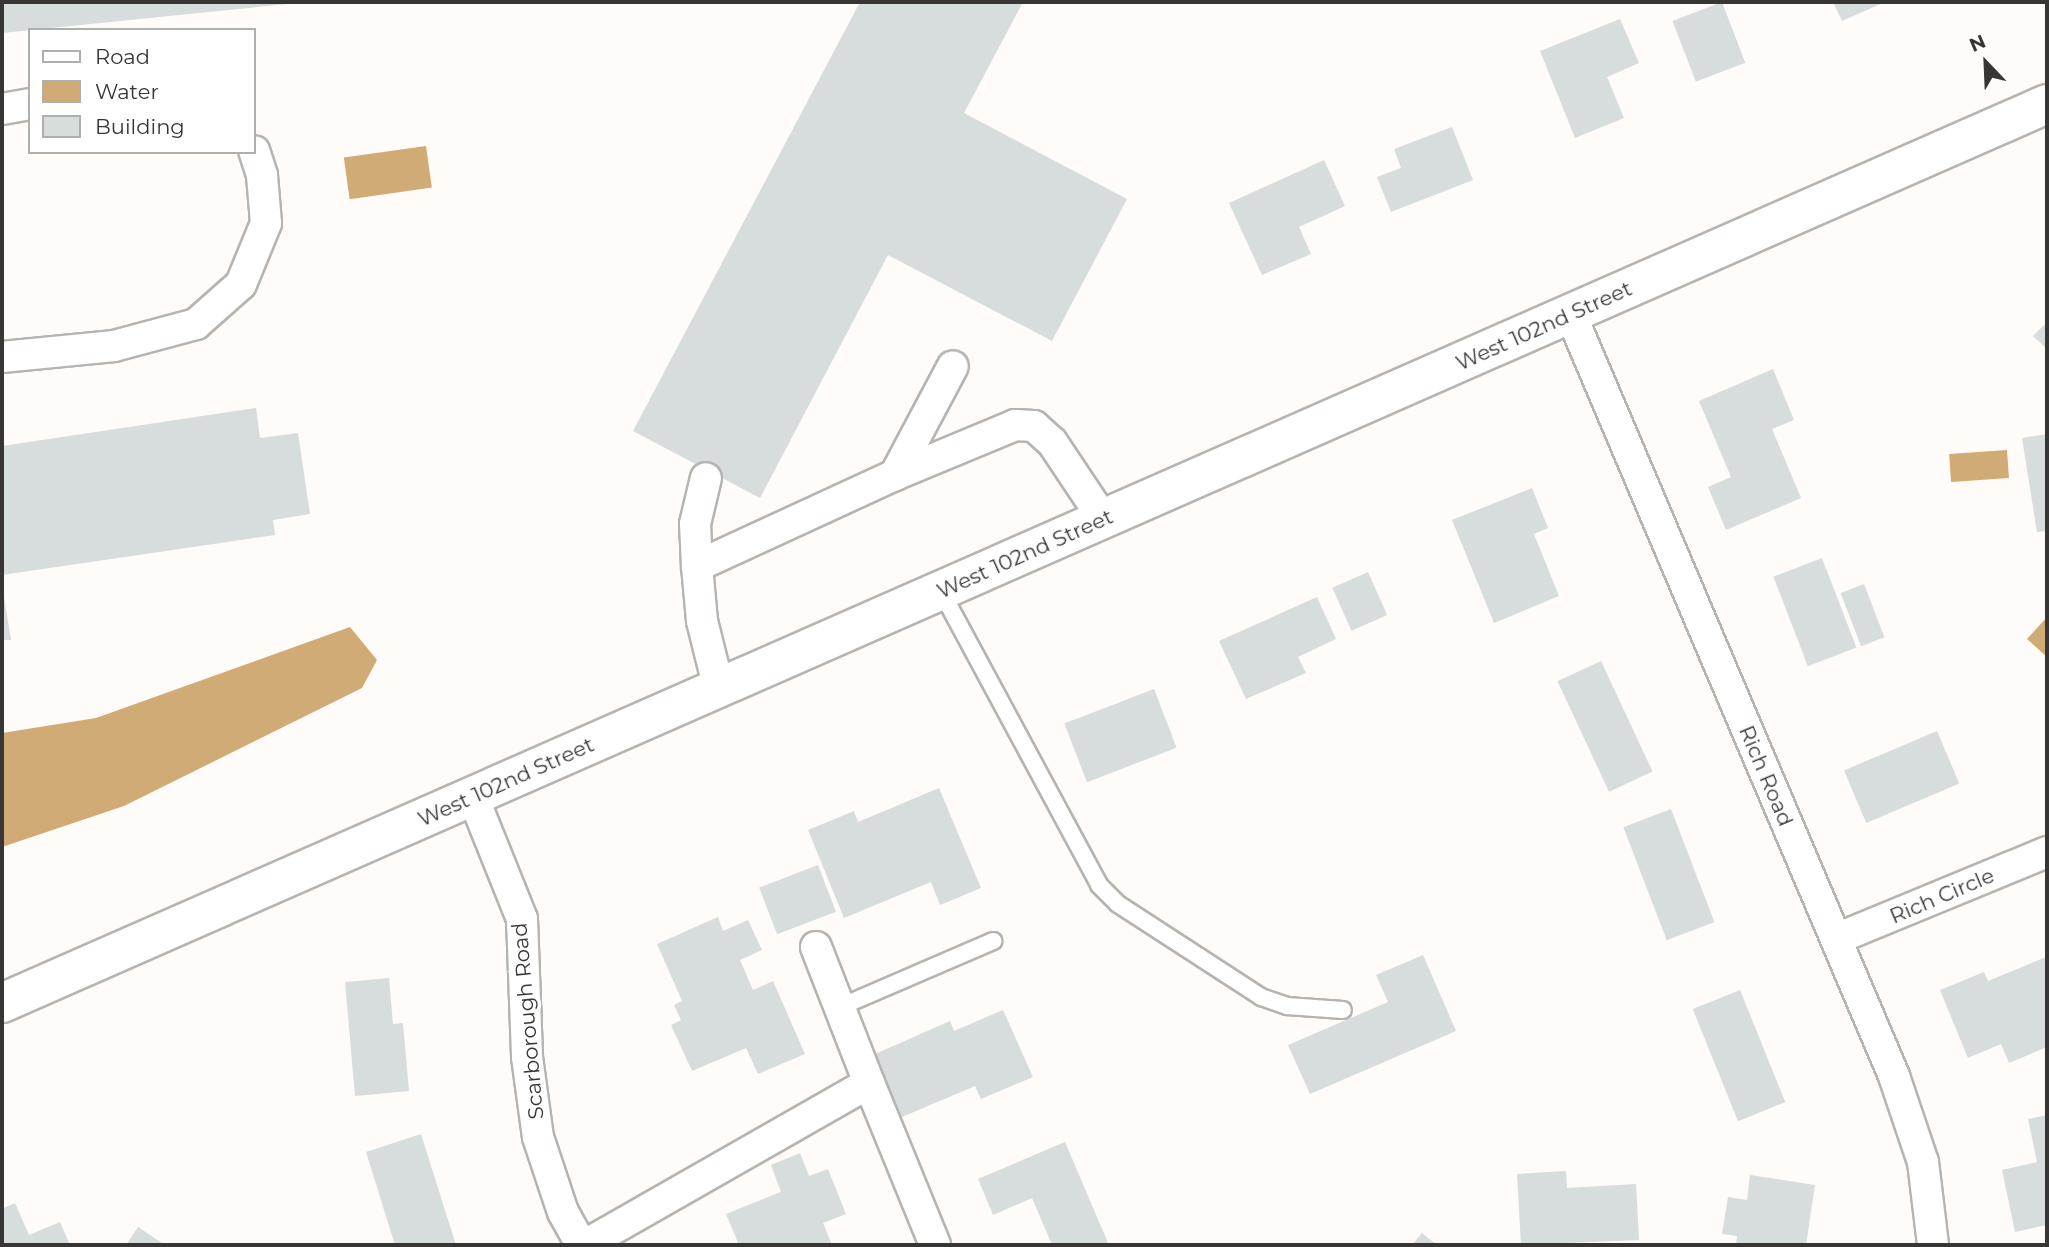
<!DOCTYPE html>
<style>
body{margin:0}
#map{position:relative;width:2049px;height:1247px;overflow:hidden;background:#fefbf8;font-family:Montserrat,sans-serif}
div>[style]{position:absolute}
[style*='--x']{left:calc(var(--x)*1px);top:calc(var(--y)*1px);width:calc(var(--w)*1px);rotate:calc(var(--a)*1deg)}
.water>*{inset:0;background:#d1ab76;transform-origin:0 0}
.building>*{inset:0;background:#d7dcdc;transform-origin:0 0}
.roads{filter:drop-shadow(2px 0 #b6b4b0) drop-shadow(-2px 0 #b6b4b0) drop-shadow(0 2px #b6b4b0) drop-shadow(0 -2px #b6b4b0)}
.lane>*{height:16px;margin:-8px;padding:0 8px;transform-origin:8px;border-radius:8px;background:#fff}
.street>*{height:30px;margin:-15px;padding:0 15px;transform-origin:15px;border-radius:15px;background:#fff}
.secondary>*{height:38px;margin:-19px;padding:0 19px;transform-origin:19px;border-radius:19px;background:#fff}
span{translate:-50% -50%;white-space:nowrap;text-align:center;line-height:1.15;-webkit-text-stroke:7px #fff;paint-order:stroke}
.street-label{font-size:21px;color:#373635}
.frame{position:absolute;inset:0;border:4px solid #373635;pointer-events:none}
.legend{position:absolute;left:28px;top:28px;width:228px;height:126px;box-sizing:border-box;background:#fff;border:2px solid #afafae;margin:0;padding:9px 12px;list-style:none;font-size:21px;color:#373635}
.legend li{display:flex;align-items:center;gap:14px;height:35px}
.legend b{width:35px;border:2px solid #afafae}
.north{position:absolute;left:1951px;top:28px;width:70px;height:70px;-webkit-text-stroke:5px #fff;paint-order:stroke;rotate:337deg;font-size:19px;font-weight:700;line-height:28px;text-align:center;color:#373635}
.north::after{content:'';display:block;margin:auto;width:24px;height:32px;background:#373635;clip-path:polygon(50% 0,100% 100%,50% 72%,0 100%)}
</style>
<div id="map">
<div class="water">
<div style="left:426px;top:146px;width:42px;height:83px;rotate:82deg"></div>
<div style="left:2007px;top:450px;width:28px;height:58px;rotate:86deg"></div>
<div style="clip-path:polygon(2047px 617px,2047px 657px,2027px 639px)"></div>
<div style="clip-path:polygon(350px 627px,377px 660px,362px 688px,124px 806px,2px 847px,2px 733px,96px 718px)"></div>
</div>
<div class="building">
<div style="clip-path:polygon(2px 2px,287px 2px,287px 4px,2px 33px)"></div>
<div style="clip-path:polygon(860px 2px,1023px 2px,964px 113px,1127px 199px,1052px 341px,888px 255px,760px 498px,633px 431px)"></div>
<div style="left:1722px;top:2px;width:65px;height:53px;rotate:69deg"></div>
<div style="clip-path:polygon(1833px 2px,1885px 2px,1842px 21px)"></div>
<div style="clip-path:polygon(1620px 19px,1639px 63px,1607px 77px,1624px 118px,1575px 138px,1540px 51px)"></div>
<div style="clip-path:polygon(1452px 127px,1473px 180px,1391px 212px,1377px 177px,1401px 168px,1394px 149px)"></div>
<div style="clip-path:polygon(1324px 160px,1345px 206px,1299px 227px,1311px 254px,1262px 275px,1229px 203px)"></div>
<div style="clip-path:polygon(2047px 322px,2047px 349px,2033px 336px)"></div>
<div style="clip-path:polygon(1773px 369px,1794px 420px,1772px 429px,1801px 498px,1726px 530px,1708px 487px,1731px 477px,1699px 401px)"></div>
<div style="clip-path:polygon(256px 408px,260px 438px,298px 433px,310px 514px,273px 520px,275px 535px,2px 575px,2px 446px)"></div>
<div style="clip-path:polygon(2047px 434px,2047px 531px,2037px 532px,2022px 438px)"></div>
<div style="clip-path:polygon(1532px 488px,1548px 528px,1534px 534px,1559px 596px,1494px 623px,1452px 520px)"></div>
<div style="left:1822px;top:558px;width:96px;height:52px;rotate:69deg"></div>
<div style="left:1368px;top:572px;width:47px;height:39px;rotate:66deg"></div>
<div style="left:1864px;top:584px;width:57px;height:25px;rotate:69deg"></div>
<div style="clip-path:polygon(2px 591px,3px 591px,11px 640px,2px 640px)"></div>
<div style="clip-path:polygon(1317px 597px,1336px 639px,1298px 657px,1306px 673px,1246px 699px,1219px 641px)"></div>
<div style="left:1601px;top:661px;width:122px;height:48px;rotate:65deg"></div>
<div style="left:1154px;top:689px;width:63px;height:96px;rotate:69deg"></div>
<div style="left:1937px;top:731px;width:57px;height:101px;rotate:67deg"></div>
<div style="clip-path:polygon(939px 788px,981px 888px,940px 905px,931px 882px,844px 918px,808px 830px,854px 811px,858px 822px)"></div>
<div style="left:1671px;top:809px;width:121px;height:51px;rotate:69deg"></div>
<div style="left:818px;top:865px;width:50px;height:63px;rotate:69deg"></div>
<div style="clip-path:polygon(718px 917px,723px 931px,748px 920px,762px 950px,740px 960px,753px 990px,773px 981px,805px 1054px,758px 1074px,746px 1048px,692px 1071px,671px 1025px,681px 1020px,674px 1005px,682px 1001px,657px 944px)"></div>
<div style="clip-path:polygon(1423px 955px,1456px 1031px,1310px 1094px,1288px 1045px,1388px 1002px,1376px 975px)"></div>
<div style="clip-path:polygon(2046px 957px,2047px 1047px,2009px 1063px,2001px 1044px,1968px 1058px,1940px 990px,1984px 972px,1988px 981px)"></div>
<div style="clip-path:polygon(389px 978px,393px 1024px,403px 1023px,409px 1091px,355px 1096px,345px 982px)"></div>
<div style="left:1740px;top:990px;width:121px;height:51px;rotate:68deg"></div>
<div style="clip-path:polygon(1003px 1010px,1033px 1077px,981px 1099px,975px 1086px,902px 1117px,875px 1054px,950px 1021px,954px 1031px)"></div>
<div style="clip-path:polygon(2047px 1115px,2047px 1225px,2015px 1232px,2002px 1170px,2037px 1162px,2028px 1119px)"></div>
<div style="clip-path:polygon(421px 1134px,456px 1245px,395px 1245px,366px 1152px)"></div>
<div style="clip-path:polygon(1065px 1142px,1109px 1245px,1052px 1245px,1032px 1198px,993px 1215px,978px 1179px)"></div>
<div style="clip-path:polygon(800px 1153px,809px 1176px,828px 1169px,846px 1214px,823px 1223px,832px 1245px,739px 1245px,726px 1214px,781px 1192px,771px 1165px)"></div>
<div style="clip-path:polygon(1566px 1171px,1567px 1188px,1636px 1184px,1639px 1240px,1521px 1245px,1517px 1174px)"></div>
<div style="clip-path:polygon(1750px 1175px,1815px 1185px,1806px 1245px,1736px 1245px,1737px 1236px,1722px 1234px,1728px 1197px,1747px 1200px)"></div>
<div style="clip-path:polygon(15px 1203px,29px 1235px,60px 1222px,70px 1245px,2px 1245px,2px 1209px)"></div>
<div style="clip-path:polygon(138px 1227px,165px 1245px,126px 1245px)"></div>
<div style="clip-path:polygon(1422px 1233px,1437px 1245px,1412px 1245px)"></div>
</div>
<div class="roads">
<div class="lane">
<div style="--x:941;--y:591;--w:334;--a:61.7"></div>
<div style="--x:1099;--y:885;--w:27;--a:45"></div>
<div style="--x:1118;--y:904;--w:171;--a:33"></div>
<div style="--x:1261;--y:997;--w:28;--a:19"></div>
<div style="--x:1287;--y:1006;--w:56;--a:4.1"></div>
<div style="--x:840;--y:1007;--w:167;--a:-23.3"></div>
</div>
<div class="street">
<div style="--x:2;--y:109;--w:28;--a:-10"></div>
<div style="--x:1571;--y:315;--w:827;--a:67"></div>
<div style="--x:1894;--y:1076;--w:91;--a:71.4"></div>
<div style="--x:1923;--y:1162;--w:84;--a:83.1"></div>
<div style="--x:2;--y:357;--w:113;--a:-5.6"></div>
<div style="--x:114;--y:346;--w:85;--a:-15"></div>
<div style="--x:196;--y:324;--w:60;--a:-41.6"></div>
<div style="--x:241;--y:284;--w:66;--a:-67.7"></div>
<div style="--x:266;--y:223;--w:48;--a:-94.8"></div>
<div style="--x:262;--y:175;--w:25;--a:-108"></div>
<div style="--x:895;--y:475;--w:123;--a:-62"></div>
<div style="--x:697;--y:566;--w:42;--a:-92.7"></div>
<div style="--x:695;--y:524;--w:47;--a:-76.6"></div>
<div style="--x:719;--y:689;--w:70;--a:-104"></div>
<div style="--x:702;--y:621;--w:55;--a:-95.2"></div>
<div style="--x:697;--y:566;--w:218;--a:-24.7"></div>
<div style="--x:895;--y:475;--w:130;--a:-22.6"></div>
<div style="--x:1015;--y:425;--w:19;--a:3"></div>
<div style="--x:1034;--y:426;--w:24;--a:42"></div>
<div style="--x:1052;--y:442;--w:94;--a:56.3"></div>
<div style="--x:473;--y:797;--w:131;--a:68.1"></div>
<div style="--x:522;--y:919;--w:138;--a:87.9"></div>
<div style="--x:527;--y:1057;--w:81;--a:82.2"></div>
<div style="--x:538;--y:1137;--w:79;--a:71.6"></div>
<div style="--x:563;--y:1212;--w:38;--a:61"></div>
<div style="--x:1836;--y:939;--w:228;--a:-22.4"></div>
<div style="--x:816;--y:947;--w:146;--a:68.7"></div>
<div style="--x:585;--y:1245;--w:327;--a:-29.7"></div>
<div style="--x:869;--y:1083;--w:175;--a:67.8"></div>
</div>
<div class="secondary">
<div style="--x:2;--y:1003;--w:2234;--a:-23.73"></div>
</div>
</div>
<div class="street-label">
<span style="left:1544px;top:326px;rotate:-24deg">West 102nd Street</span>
<span style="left:1025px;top:554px;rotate:-24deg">West 102nd Street</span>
<span style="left:1766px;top:776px;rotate:67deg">Rich Road</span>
<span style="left:506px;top:782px;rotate:-24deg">West 102nd Street</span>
<span style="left:1942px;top:896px;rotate:-23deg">Rich Circle</span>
<span style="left:528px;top:1021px;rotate:-95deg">Scarborough Road</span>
</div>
<div class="frame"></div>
<ul class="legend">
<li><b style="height:9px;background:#fff"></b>Road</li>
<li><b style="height:19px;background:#d1ab76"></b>Water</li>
<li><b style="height:19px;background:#d7dcdc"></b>Building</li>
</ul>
<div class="north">N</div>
</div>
